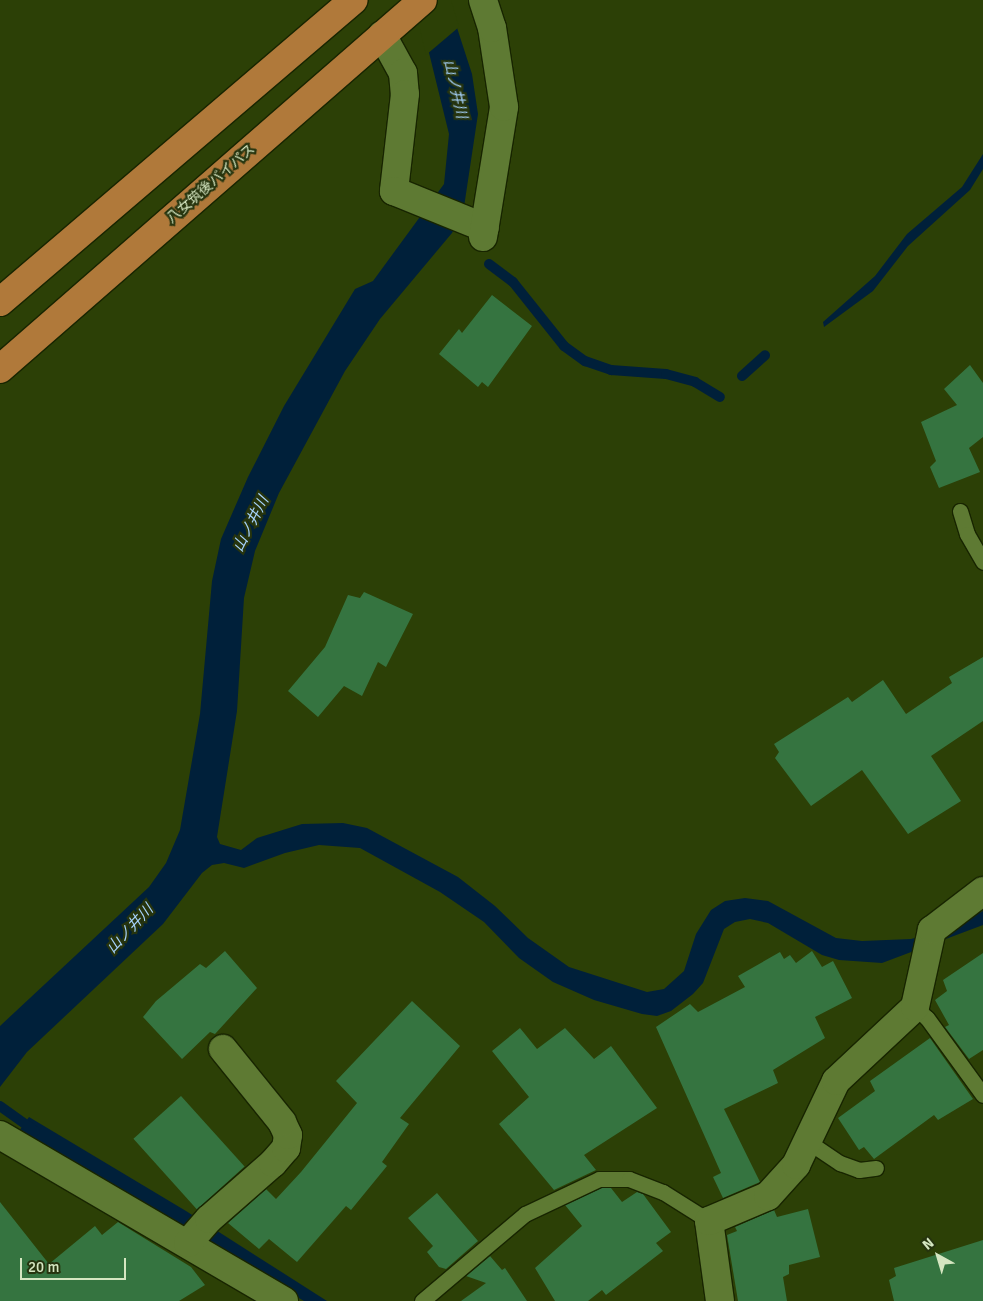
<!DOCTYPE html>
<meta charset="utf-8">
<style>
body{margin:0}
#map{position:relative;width:983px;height:1301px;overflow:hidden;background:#2c4006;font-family:Signika,"Noto Sans JP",sans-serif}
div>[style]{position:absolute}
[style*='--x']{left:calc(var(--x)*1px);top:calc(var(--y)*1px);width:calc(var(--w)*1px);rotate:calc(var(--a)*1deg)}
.water>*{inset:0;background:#00203a}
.pier>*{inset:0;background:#2c4006}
.stream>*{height:10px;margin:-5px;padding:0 5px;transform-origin:5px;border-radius:5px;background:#00203a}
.building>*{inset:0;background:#357440;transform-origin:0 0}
.roads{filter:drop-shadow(1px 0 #182500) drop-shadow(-1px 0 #182500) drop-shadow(0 1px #182500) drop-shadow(0 -1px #182500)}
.lane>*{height:15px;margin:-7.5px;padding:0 7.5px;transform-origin:7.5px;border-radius:7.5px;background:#5e7a33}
.street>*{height:28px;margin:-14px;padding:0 14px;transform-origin:14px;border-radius:14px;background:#5e7a33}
.highway>*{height:28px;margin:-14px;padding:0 14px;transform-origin:14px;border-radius:14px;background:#b0793a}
span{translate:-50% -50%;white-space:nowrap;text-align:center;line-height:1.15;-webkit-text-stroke:4.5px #26340e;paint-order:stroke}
.street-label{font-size:14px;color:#d5e6c1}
.water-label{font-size:15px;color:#a7d3fd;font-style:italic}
.north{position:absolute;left:913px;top:1231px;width:50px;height:50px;-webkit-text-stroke:4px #26340e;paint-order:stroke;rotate:321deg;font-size:14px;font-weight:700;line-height:20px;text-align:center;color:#d5e6c1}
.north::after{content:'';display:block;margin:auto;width:18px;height:22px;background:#d5e6c1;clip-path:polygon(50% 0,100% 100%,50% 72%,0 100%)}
.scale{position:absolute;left:20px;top:1258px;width:106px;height:22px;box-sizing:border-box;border:2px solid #d5e6c1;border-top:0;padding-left:6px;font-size:15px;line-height:18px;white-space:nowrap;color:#d5e6c1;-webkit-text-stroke:4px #26340e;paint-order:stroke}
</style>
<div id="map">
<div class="water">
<div style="clip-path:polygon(416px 0,448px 0,472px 74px,478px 114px,464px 207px,452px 233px,380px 319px,345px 371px,279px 493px,255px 551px,244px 598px,237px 711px,217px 837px,220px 844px,241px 850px,257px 838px,302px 824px,343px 823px,367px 828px,458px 877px,495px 906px,528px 938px,569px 967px,647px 992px,664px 989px,684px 971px,696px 934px,711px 910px,725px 901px,745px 898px,768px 901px,836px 938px,862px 941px,911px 939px,947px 929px,983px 911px,983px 925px,882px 963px,839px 960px,822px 955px,768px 923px,750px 919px,735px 922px,724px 929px,703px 983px,693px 994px,671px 1011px,657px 1016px,642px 1014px,594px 1000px,553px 982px,519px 958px,484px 922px,440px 892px,360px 848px,319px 845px,285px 853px,244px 868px,224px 863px,212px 865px,202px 873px,163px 924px,27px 1052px,0 1087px,0 1026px,149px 887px,166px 863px,180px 830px,200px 714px,212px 581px,221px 539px,248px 477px,284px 406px,355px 289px,373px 281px,444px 184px,449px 134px)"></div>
<div style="clip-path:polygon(983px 154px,983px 169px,970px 190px,908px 246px,873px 291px,824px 327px,823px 322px,875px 276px,907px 234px,962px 187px)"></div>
<div style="clip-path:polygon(29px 1117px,186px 1211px,327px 1301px,304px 1301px,19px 1131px)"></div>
</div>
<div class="pier">
<div style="clip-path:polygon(413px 0,451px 0,459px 27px,426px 55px)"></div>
</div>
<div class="stream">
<div style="--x:489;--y:264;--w:30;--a:37"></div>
<div style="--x:513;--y:282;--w:82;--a:51.4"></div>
<div style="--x:564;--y:346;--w:26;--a:36"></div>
<div style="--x:585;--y:361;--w:28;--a:19"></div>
<div style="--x:611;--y:370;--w:55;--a:4.2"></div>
<div style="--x:666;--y:374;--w:30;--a:15"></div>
<div style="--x:695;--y:382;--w:29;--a:31"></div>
<div style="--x:742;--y:376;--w:31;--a:-42"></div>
<div style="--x:0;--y:1106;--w:43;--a:35.5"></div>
</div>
<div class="building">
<div style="clip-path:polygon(492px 295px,532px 326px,488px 387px,482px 382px,478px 387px,439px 354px,459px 329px,462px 333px)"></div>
<div style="clip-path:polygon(970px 365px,983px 383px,983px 437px,969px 448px,980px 472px,939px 488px,930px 467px,936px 461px,921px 422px,957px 405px,944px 389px)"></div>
<div style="clip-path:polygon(364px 592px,413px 614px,386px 667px,378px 662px,362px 696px,344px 686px,318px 717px,288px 691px,325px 647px,348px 595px,360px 598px)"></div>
<div style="clip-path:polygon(983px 657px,983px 721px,931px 756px,961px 801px,908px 834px,862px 770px,811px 806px,775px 758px,779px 752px,774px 744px,848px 697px,852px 702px,883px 680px,906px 714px,952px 683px,949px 677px)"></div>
<div style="clip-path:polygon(225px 951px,257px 988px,215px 1034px,210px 1032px,182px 1059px,143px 1017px,156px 1001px,200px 964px,206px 968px)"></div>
<div style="clip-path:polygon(812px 951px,822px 967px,833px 961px,852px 998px,815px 1017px,825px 1038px,773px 1070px,778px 1083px,724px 1109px,760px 1182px,723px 1198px,713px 1177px,721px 1173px,656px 1027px,690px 1004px,698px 1012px,745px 987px,738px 976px,780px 952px,784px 959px,790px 955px,796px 963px)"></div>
<div style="clip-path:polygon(983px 953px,983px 1050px,969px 1059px,945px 1027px,949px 1025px,935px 1000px,947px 991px,943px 980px)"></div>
<div style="clip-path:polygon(412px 1001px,460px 1046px,400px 1118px,409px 1124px,382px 1162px,387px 1166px,351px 1210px,346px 1206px,297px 1262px,269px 1239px,259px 1249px,228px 1223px,266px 1189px,276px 1199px,301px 1172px,357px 1103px,336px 1081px)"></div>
<div style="clip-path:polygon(520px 1028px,537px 1049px,565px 1028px,594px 1059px,611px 1046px,657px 1108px,584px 1155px,596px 1170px,554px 1190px,499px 1124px,529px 1097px,492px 1051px)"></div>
<div style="clip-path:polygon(930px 1038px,973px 1099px,938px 1120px,934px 1115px,874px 1159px,864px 1147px,859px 1150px,838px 1118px,875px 1091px,870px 1081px)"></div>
<div style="left:181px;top:1096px;width:95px;height:64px;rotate:48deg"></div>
<div style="clip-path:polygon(601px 1188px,611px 1188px,622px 1202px,637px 1192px,643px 1194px,671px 1232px,656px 1243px,663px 1251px,606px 1295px,602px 1290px,588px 1301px,555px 1301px,535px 1268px,582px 1226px,565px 1205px)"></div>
<div style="clip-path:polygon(437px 1193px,478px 1241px,446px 1269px,439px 1267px,427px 1252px,433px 1246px,408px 1218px)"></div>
<div style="clip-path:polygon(0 1202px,49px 1264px,95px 1226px,102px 1235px,118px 1222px,191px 1267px,205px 1285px,179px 1301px,0 1301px)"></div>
<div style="clip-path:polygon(808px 1209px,820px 1257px,789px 1265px,789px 1274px,783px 1277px,787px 1301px,738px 1301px,727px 1235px,737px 1231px,735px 1227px,774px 1210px,777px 1217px)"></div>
<div style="clip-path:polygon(983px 1240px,983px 1301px,894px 1301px,889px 1280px,896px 1276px,894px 1268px)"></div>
<div style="clip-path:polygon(490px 1256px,502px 1270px,505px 1268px,527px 1301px,461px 1301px,486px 1283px,466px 1276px)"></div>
</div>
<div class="roads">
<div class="lane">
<div style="--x:960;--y:511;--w:24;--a:73"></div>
<div style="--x:967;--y:534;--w:32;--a:60"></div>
<div style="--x:915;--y:1007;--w:16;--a:43"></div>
<div style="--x:927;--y:1018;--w:95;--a:54"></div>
<div style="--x:807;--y:1141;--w:40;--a:34"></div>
<div style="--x:840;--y:1163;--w:20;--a:20"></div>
<div style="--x:859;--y:1170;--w:17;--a:-7"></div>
<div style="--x:422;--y:1301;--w:135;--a:-40.2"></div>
<div style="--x:525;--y:1214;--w:82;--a:-25.3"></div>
<div style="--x:599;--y:1179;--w:30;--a:0"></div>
<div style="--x:629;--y:1179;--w:36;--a:21"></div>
<div style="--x:663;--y:1192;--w:54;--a:32.2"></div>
</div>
<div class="street">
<div style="--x:382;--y:35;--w:43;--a:61.1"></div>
<div style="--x:403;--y:73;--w:21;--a:85"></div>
<div style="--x:405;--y:94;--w:98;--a:96.5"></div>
<div style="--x:394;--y:191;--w:98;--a:22.1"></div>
<div style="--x:483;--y:237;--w:132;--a:-80.8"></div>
<div style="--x:504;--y:107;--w:80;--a:-98.6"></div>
<div style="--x:492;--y:28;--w:29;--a:-108"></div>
<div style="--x:0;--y:1135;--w:329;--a:30.3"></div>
<div style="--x:188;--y:1243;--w:32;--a:-49"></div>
<div style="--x:209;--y:1219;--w:85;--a:-41.2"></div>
<div style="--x:273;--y:1163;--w:20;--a:-49"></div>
<div style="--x:286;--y:1148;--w:13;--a:-81"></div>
<div style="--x:288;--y:1135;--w:14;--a:-115"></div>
<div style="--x:282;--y:1122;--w:94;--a:-128.9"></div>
<div style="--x:720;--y:1301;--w:81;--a:-97.8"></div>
<div style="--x:709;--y:1221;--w:64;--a:-23"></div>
<div style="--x:768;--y:1196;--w:42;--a:-47.9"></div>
<div style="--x:796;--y:1165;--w:93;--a:-64.5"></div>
<div style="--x:836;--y:1081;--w:108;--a:-43.1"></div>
<div style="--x:915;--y:1007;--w:79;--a:-77.6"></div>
<div style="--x:932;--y:930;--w:64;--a:-37.4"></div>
</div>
<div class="highway">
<div style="--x:0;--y:302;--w:465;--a:-40.5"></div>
<div style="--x:0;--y:369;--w:561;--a:-41.1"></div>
</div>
</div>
<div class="street-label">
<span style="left:211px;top:184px;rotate:-41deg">八女筑後バイパス</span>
</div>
<div class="water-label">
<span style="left:455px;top:89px;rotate:77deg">山ノ井川</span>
<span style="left:251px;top:524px;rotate:-63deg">山ノ井川</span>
<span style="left:130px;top:929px;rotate:-47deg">山ノ井川</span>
</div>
<div class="north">N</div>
<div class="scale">20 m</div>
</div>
